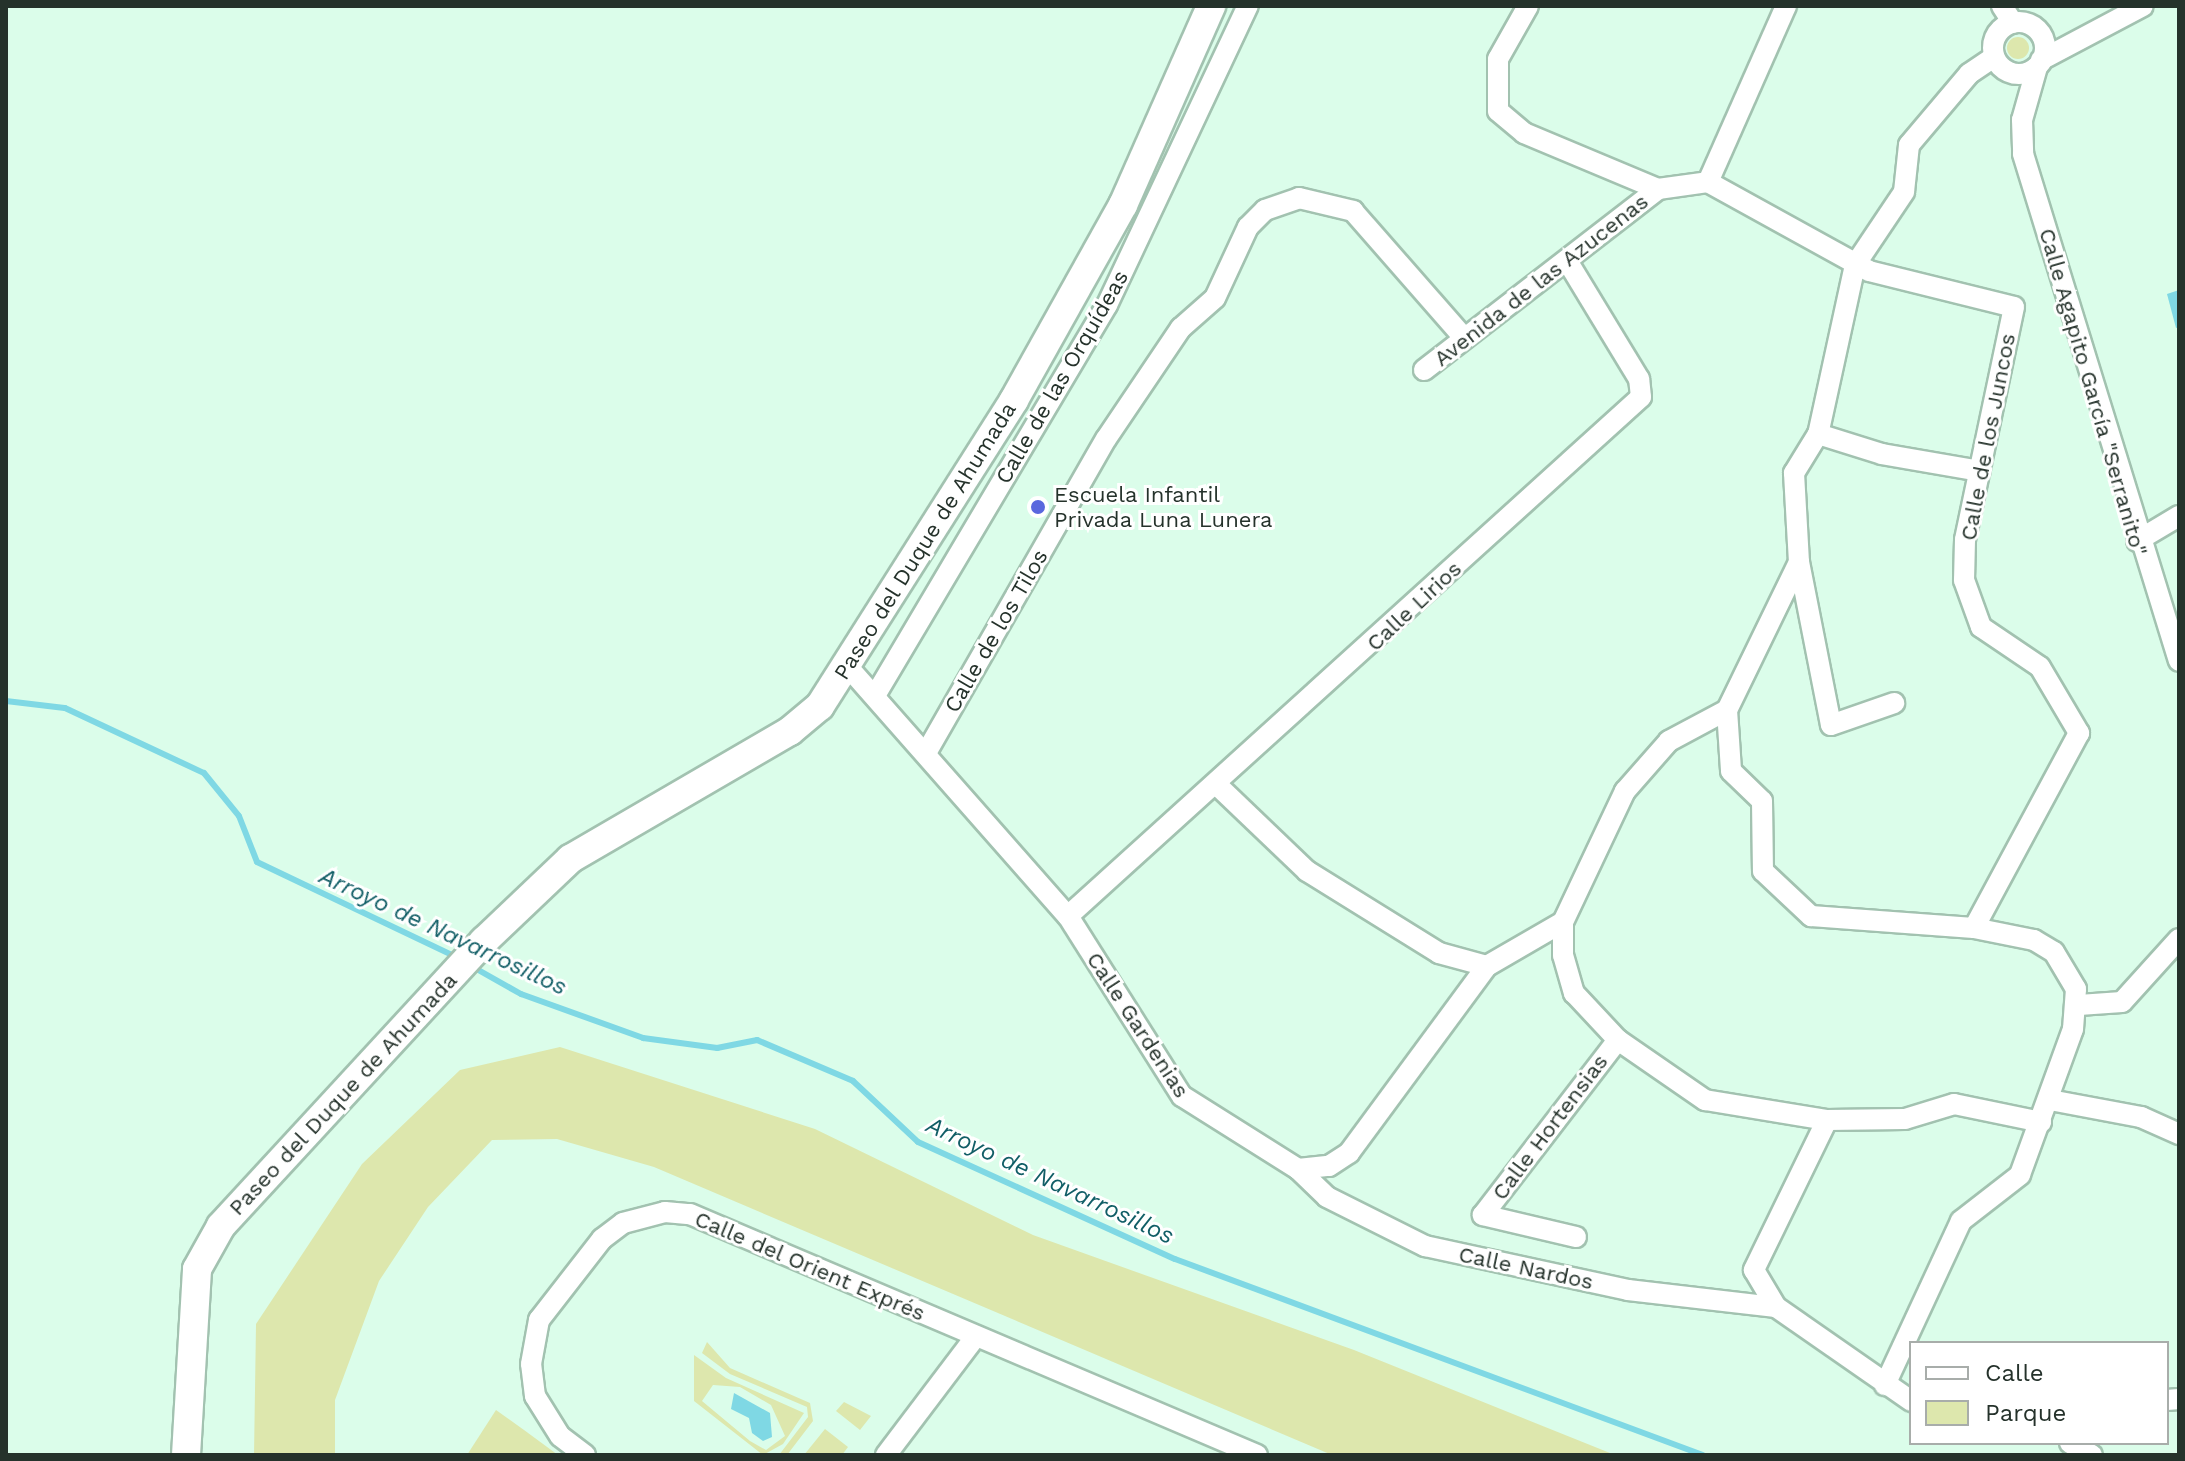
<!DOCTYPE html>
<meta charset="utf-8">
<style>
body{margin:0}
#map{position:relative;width:2185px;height:1461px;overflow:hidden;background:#dbfdea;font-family:"Work Sans",sans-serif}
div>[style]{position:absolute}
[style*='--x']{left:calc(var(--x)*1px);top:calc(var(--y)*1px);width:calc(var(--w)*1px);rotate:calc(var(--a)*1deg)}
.green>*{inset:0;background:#dde7ad}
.round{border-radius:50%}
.water>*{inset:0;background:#7fd8e4}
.stream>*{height:6px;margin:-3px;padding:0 3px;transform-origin:3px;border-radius:3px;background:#7fd8e4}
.roads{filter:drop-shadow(2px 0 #a2c2b0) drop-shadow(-2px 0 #a2c2b0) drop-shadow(0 2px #a2c2b0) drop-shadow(0 -2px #a2c2b0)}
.minor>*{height:20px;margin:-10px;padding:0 10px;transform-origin:10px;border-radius:10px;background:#fff}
.minor>.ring{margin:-10px;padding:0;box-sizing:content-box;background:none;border:20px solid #fff;border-radius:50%}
.secondary>*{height:28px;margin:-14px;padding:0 14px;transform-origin:14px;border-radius:14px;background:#fff}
.dots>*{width:22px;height:22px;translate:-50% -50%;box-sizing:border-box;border:4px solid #fff;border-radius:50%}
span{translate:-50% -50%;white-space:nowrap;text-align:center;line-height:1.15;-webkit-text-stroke:6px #fff;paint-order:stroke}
.street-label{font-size:22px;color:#25322b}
.poi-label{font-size:22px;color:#25322b}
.left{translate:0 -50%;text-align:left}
.water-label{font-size:24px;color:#115e66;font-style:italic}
.frame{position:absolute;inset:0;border:8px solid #25322b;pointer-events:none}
.legend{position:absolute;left:1909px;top:1341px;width:260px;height:104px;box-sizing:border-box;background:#fff;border:2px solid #a8adaa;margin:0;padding:10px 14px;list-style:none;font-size:24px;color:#25322b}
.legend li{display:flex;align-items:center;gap:16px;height:40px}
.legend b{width:40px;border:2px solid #a8adaa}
</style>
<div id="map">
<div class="green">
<div class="round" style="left:2007px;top:37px;width:22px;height:22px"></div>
<div style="clip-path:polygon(560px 1047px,815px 1129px,1033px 1235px,1354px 1350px,1615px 1455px,1332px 1455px,654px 1167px,557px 1139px,492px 1140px,428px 1207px,379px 1281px,335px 1400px,335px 1455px,254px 1455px,256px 1324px,362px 1164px,460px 1070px)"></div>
<div style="clip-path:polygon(707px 1342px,730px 1368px,810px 1403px,813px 1421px,787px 1455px,779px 1455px,808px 1417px,807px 1407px,730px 1374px,702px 1353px)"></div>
<div style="clip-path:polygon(evenodd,694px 1355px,726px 1378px,804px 1413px,783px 1444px,763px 1455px,694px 1401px,694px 1355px,713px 1385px,740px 1387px,771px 1405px,785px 1436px,766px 1450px,750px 1441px,702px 1401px,713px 1385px)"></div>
<div style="clip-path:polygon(844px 1402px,871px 1416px,860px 1430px,836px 1411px)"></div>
<div style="clip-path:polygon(496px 1410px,524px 1430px,558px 1455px,467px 1455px)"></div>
<div style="clip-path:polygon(825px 1429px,848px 1447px,842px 1455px,804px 1455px)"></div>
</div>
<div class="water">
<div style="clip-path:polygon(2179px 290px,2179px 327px,2176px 328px,2167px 294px)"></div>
<div style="clip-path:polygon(734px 1393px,770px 1413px,772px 1437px,763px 1441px,752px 1433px,749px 1418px,731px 1409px)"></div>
</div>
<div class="stream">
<div style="--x:6;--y:701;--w:59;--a:6.8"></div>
<div style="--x:65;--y:708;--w:153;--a:25.1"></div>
<div style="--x:204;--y:773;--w:55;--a:50.9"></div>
<div style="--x:239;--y:816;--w:49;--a:68.6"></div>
<div style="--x:257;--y:862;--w:221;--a:25.5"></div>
<div style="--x:473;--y:967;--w:55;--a:29.4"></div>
<div style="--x:521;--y:994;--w:130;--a:19.8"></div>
<div style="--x:643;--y:1038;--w:75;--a:7.7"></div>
<div style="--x:717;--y:1048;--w:41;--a:-11.3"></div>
<div style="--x:757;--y:1040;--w:104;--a:23.1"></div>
<div style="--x:853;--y:1081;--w:89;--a:43.2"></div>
<div style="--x:918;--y:1142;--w:282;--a:24.5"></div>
<div style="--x:1175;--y:1259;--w:563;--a:20.37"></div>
</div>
<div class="roads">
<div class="minor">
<div style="--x:1528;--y:6;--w:61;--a:119.5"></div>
<div style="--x:1498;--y:59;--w:52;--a:90"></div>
<div style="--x:1498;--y:111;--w:34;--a:40"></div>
<div style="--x:1524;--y:133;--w:145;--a:22.7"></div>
<div style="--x:1658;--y:189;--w:50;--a:-8"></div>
<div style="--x:1708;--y:182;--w:184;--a:28.9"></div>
<div style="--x:1869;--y:271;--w:149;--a:13.9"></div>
<div style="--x:2014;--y:307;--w:238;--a:101.9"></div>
<div style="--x:1965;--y:540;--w:40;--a:91.4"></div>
<div style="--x:1964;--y:580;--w:50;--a:70.1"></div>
<div style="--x:1981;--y:627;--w:71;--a:34.1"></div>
<div style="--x:2040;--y:667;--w:77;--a:59.4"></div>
<div style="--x:2079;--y:733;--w:221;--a:118.3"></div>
<div style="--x:2002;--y:6;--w:20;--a:57"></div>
<div class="ring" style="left:1993px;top:22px;width:32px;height:32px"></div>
<div style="--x:1994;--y:57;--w:30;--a:146"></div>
<div style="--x:1969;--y:74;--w:93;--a:130.2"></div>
<div style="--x:1909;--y:145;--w:47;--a:96.1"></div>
<div style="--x:1904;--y:192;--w:88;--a:123.9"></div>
<div style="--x:1855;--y:265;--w:173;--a:102.3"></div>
<div style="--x:1818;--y:434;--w:46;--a:121.6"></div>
<div style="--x:1794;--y:473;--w:89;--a:86.8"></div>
<div style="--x:1799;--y:562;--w:165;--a:115.9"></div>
<div style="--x:1727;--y:710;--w:66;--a:151.9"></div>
<div style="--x:1669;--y:741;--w:67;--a:131.3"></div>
<div style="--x:1625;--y:791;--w:145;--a:115.3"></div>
<div style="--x:1563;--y:922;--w:33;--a:90"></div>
<div style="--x:1563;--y:955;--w:40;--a:74"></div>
<div style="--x:1574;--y:993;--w:64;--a:46.9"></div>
<div style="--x:1618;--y:1040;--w:106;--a:34.6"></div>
<div style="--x:1705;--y:1100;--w:124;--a:9.3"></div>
<div style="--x:1827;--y:1120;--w:78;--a:-0.7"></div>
<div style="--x:1905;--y:1119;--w:51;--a:-17"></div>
<div style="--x:1954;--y:1104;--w:89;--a:11.7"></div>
<div style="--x:2041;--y:60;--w:115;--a:-27.9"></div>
<div style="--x:2037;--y:67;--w:55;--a:105.8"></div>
<div style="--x:2022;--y:120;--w:34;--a:88"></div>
<div style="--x:2023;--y:154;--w:530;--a:72.9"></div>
<div style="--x:1708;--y:182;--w:193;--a:-66.1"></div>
<div style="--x:1424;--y:370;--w:296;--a:-37.7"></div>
<div style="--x:1818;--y:434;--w:67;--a:17.4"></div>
<div style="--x:1882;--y:454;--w:99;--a:9.8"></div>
<div style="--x:2137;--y:541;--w:49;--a:-30.8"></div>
<div style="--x:1799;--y:562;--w:166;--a:78.9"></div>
<div style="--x:1831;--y:725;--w:67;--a:-19.2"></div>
<div style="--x:849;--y:668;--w:331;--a:48.6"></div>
<div style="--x:1068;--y:916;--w:213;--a:57.7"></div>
<div style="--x:1182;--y:1096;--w:137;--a:32.2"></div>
<div style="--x:1298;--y:1169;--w:31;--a:-6"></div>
<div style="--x:1329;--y:1166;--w:24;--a:-33"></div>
<div style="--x:1349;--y:1153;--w:232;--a:-53.6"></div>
<div style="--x:876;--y:694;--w:452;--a:-59.3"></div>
<div style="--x:1107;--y:305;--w:331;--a:-64.8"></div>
<div style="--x:1727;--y:710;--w:61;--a:86.2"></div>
<div style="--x:1731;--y:771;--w:43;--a:44.1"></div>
<div style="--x:1762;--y:801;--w:70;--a:89.2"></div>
<div style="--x:1763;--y:871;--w:66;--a:43.2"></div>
<div style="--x:1811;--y:916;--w:163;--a:4.2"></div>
<div style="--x:1974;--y:928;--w:61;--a:11.3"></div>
<div style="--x:2034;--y:940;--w:23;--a:31"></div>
<div style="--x:2054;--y:952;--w:43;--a:59.3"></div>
<div style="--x:2076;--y:989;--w:40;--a:94.3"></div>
<div style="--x:2073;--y:1029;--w:155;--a:110"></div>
<div style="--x:2020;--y:1175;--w:75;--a:142.1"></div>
<div style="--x:1961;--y:1221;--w:181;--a:114.9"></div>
<div style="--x:926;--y:753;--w:362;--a:-60.2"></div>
<div style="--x:1106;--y:439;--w:134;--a:-56"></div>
<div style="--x:1181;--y:328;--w:45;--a:-41.4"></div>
<div style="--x:1215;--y:298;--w:78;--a:-65.1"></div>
<div style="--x:1248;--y:227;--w:24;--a:-45"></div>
<div style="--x:1265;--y:210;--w:36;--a:-19"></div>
<div style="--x:1299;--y:198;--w:56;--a:13.5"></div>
<div style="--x:1353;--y:211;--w:169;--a:48.8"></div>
<div style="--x:1218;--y:786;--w:123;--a:43.7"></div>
<div style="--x:1307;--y:871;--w:155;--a:31.8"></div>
<div style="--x:1439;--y:953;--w:50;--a:15.2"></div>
<div style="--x:1487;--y:966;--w:88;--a:-30.1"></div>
<div style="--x:1068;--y:916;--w:773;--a:-42.17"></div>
<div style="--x:1641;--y:397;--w:18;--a:-96"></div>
<div style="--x:1639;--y:379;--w:137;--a:-121.3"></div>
<div style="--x:2079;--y:1005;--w:43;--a:-4"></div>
<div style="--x:2122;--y:1002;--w:85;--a:-47.9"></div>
<div style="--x:2050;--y:1100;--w:93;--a:10.6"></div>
<div style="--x:2141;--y:1117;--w:42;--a:24.1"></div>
<div style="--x:1827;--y:1120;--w:167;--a:116"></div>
<div style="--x:1754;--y:1270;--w:43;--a:59.3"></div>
<div style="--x:1776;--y:1307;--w:165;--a:34.8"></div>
<div style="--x:1298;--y:1169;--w:40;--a:44"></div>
<div style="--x:1327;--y:1197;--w:110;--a:26.6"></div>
<div style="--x:1425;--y:1246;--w:208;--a:12.2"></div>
<div style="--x:1628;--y:1290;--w:149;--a:6.6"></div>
<div style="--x:1576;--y:1237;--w:96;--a:-166.7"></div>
<div style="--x:1483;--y:1215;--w:221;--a:-52.4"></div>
<div style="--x:2167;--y:1400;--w:12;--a:-5"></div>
<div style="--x:2070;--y:1443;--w:25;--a:29"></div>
<div style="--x:585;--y:1455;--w:31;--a:-143"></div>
<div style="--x:560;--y:1436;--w:47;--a:-122"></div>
<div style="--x:535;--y:1396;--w:32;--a:-97"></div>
<div style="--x:531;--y:1364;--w:45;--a:-79.7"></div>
<div style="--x:539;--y:1320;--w:103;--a:-52.1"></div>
<div style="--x:602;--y:1239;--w:26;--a:-37"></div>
<div style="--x:623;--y:1223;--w:43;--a:-14.7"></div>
<div style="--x:665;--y:1212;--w:25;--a:5"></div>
<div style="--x:690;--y:1214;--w:616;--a:23.03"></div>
<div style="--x:886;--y:1455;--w:149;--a:-52.9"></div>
</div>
<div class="secondary">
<div style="--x:186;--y:1455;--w:186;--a:-86.6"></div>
<div style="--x:197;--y:1269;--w:49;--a:-60.8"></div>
<div style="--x:221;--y:1226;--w:388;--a:-47.3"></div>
<div style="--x:484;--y:941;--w:119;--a:-43.6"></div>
<div style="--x:570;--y:859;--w:255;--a:-30.2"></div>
<div style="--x:790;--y:731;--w:39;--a:-40"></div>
<div style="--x:820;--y:706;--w:362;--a:-57.6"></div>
<div style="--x:1014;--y:400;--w:223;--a:-60.8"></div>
<div style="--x:1123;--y:205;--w:218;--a:-66.1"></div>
</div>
</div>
<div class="dots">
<div style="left:1038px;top:507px;background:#5a67de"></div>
</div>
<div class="street-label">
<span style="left:1541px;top:280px;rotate:-38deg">Avenida de las Azucenas</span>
<span style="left:1062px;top:377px;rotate:-60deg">Calle de las Orquídeas</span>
<span style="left:2093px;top:392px;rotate:74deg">Calle Agapito García "Serranito"</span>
<span style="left:1988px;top:437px;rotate:-79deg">Calle de los Juncos</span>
<span style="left:925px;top:541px;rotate:-58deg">Paseo del Duque de Ahumada</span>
<span style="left:1414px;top:606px;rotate:-43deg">Calle Lirios</span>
<span style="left:996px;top:631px;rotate:-60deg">Calle de los Tilos</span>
<span style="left:1138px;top:1025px;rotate:57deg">Calle Gardenias</span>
<span style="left:343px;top:1094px;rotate:-47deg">Paseo del Duque de Ahumada</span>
<span style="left:1550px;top:1127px;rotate:-53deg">Calle Hortensias</span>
<span style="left:810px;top:1266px;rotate:23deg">Calle del Orient Exprés</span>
<span style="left:1526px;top:1268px;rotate:12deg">Calle Nardos</span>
</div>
<div class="poi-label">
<span class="left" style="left:1054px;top:507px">Escuela Infantil<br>Privada Luna Lunera</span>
</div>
<div class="water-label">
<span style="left:443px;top:932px;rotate:25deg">Arroyo de Navarrosillos</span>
<span style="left:1050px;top:1181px;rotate:25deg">Arroyo de Navarrosillos</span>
</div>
<div class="frame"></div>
<ul class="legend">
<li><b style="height:10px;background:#fff"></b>Calle</li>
<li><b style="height:22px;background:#dde7ad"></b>Parque</li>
</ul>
</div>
